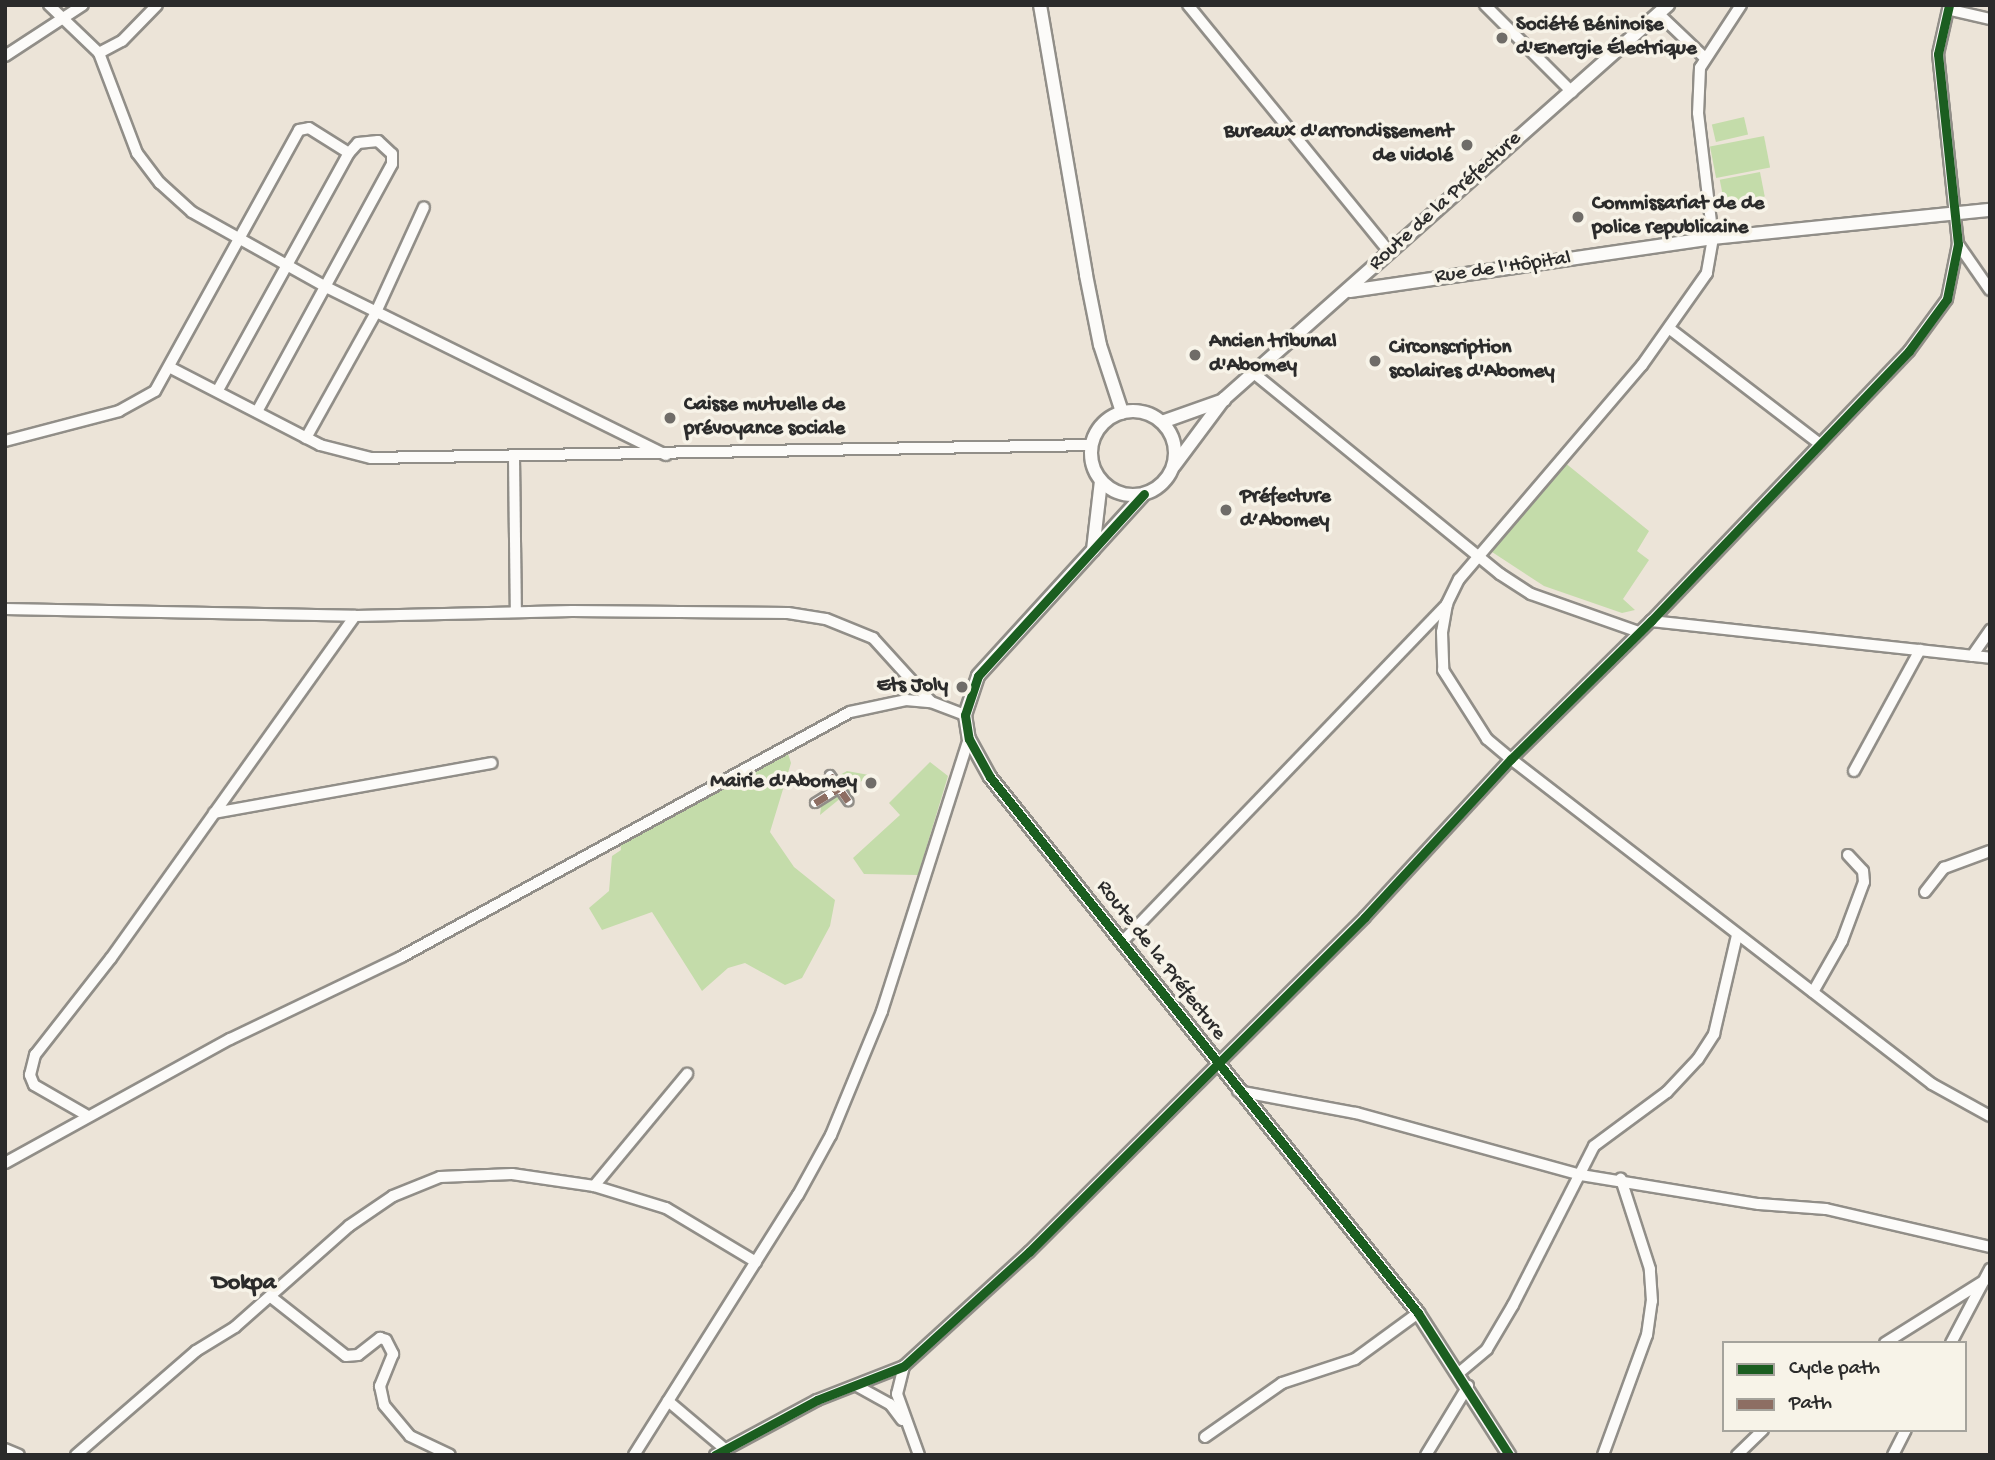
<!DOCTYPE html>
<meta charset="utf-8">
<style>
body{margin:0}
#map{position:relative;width:1995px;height:1460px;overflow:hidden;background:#ece4d8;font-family:"Gochi Hand",sans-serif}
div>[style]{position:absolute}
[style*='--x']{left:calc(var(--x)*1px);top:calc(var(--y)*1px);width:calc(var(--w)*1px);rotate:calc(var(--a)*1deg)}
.green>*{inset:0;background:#c4dcaa;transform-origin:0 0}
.roads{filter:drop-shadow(2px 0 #918e88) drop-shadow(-2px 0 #918e88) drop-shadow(0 2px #918e88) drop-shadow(0 -2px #918e88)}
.pedestrian>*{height:8px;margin:-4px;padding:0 4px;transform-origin:4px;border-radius:4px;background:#fcfbf9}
.minor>*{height:10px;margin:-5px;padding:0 5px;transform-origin:5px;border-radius:5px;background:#fcfbf9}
.tertiary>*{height:12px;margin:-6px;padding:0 6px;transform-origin:6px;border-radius:6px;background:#fcfbf9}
.tertiary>.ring{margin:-6px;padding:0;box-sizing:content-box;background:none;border:12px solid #fcfbf9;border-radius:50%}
.quiet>*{height:7px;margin-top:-3.5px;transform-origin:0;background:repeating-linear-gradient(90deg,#8d6e63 0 14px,transparent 0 21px)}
.cycleway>*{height:9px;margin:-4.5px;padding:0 4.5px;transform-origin:4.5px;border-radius:4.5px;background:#1b5e20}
.dots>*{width:19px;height:19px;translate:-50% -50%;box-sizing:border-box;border:4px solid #f7f3e8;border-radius:50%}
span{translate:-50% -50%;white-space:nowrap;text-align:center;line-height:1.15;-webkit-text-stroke:7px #f7f3e8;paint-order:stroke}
.poi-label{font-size:21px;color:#2b2b2b;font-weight:700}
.left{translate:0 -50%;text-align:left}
.right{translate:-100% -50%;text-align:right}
.street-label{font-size:21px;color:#2b2b2b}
.quarter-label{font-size:24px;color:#2b2b2b;font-weight:700}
.frame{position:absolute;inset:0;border:7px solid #2b2b2b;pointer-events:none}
.legend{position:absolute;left:1722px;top:1341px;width:245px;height:91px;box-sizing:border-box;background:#f7f3e8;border:2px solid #a5a39c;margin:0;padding:9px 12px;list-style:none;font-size:21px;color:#2b2b2b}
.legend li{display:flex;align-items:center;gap:14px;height:35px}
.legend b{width:35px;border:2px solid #a5a39c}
</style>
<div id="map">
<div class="green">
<div style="left:1744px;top:117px;width:18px;height:33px;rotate:77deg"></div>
<div style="left:1764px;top:136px;width:32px;height:55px;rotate:79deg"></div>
<div style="left:1760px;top:172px;width:25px;height:41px;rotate:79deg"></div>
<div style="clip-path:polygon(1564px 462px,1649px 531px,1637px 551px,1649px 560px,1623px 599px,1635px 610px,1622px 613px,1544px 586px,1489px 550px)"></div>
<div style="clip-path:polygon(787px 750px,791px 763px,770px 832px,794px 867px,835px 900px,830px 926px,802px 978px,785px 985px,745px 963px,728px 968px,702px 991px,652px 912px,602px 930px,589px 908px,609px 891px,612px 856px,621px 850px,620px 841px)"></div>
<div style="clip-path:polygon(930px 762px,948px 776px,918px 875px,864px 874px,853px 858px,900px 815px,889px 803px)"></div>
<div style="clip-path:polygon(847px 771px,869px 775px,820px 815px,824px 784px)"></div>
</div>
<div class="roads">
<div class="pedestrian">
<div style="--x:830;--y:775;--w:32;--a:55"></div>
<div style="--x:815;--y:803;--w:28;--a:-32"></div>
</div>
<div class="minor">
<div style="--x:49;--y:5;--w:69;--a:43.8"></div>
<div style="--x:99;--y:53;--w:107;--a:69.2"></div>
<div style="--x:137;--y:153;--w:38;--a:53"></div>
<div style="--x:160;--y:183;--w:43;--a:42.2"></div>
<div style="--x:192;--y:212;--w:156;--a:29.2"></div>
<div style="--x:328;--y:288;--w:377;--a:26.3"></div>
<div style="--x:1188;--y:5;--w:316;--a:50.8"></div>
<div style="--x:1485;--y:5;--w:123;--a:45"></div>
<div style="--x:1741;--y:5;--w:75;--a:123.1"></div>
<div style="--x:1700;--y:68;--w:45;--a:92.5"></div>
<div style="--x:1698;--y:113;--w:126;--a:83.2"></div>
<div style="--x:1713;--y:238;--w:36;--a:100"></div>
<div style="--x:1707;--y:273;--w:113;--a:125.2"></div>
<div style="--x:1642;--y:365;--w:282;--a:130.5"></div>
<div style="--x:1459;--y:579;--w:28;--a:116"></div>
<div style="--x:1447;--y:604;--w:28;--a:100"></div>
<div style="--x:1442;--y:632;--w:38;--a:88"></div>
<div style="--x:1443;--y:670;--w:82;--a:57.5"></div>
<div style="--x:1487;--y:739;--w:31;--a:40"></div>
<div style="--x:1511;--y:759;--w:532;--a:37.67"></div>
<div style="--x:1932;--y:1084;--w:66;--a:28.9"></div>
<div style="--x:1951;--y:10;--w:40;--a:13"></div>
<div style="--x:1660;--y:15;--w:61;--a:43.7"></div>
<div style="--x:99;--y:53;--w:26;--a:-28"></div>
<div style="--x:122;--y:41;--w:50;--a:-45.8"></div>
<div style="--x:5;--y:56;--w:93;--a:-33.2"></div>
<div style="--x:1958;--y:244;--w:56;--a:55.2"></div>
<div style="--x:1670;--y:329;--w:189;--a:37.5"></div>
<div style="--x:171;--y:368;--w:168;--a:27.3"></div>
<div style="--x:320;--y:445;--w:53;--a:14.3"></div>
<div style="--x:371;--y:458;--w:721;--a:-1.03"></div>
<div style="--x:1256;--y:375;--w:315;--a:39.2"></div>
<div style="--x:1500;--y:574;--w:37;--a:33"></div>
<div style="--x:1531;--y:594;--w:114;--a:19.4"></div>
<div style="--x:218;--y:390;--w:271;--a:-61.1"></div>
<div style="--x:349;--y:153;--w:13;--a:-48"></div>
<div style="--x:358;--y:143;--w:20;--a:-6"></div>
<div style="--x:378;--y:141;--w:19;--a:43"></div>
<div style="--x:392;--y:154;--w:10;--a:90"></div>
<div style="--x:392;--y:164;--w:282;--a:118.6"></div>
<div style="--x:306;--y:438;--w:144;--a:-60.9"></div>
<div style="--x:376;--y:312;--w:115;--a:-65.4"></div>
<div style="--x:5;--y:441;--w:118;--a:-14.7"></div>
<div style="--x:119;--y:411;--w:41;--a:-29.1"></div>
<div style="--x:155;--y:391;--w:298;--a:-61.1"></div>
<div style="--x:299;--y:130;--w:10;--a:-11"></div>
<div style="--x:309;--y:128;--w:47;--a:32"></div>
<div style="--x:514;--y:458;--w:154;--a:89.3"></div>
<div style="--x:5;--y:609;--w:350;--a:1.1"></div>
<div style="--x:355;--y:616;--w:217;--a:-1.3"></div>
<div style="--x:572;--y:611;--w:216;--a:0.5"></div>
<div style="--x:788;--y:613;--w:38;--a:9"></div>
<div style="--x:826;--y:619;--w:51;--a:22"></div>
<div style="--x:873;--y:638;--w:86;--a:47.8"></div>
<div style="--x:1651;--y:621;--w:341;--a:6.2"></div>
<div style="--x:1972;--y:656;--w:32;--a:-55"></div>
<div style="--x:1854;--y:771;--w:138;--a:-61.4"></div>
<div style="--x:214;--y:813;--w:282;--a:-10.2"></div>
<div style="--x:1925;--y:892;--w:31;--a:-52"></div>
<div style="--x:1944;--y:868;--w:49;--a:-20.3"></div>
<div style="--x:1122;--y:942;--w:469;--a:-46.1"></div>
<div style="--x:1813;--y:992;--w:59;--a:-60.4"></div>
<div style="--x:1842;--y:941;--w:63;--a:-69.6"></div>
<div style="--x:1864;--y:882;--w:11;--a:-95"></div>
<div style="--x:1863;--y:871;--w:22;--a:-133"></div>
<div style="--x:1238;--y:1091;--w:120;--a:10.6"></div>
<div style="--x:1356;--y:1113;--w:233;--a:15.4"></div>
<div style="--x:1581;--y:1175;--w:180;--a:9.3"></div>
<div style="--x:1759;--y:1204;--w:67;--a:4.3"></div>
<div style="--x:1826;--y:1209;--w:168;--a:13"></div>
<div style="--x:88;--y:1116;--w:62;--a:-150.1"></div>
<div style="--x:34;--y:1085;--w:11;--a:-112"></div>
<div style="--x:30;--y:1075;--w:21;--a:-76"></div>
<div style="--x:35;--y:1055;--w:123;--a:-51.9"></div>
<div style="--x:111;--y:958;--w:420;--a:-54.5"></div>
<div style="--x:5;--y:1163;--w:257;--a:-28.9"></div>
<div style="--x:230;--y:1039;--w:190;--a:-25.6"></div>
<div style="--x:401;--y:957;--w:511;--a:-28.62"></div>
<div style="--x:850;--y:712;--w:57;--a:-12.1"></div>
<div style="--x:906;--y:700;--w:25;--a:5"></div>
<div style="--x:931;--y:702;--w:36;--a:21"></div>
<div style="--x:594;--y:1186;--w:146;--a:-50.3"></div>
<div style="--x:271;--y:1297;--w:95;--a:38.2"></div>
<div style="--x:346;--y:1356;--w:12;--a:-5"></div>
<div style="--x:358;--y:1355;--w:28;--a:-38"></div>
<div style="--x:380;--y:1338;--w:6;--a:18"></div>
<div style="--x:386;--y:1340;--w:16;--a:63"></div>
<div style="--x:393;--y:1354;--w:35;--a:112"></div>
<div style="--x:380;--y:1386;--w:19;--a:78"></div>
<div style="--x:384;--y:1405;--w:40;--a:50"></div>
<div style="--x:410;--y:1436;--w:44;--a:25.4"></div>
<div style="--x:1885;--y:1343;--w:117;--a:-32.1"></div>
<div style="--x:1951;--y:1343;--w:84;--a:-62.2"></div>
<div style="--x:904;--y:1366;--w:29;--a:104"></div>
<div style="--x:897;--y:1394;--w:65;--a:70.2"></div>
<div style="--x:1460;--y:1372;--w:35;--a:-40"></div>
<div style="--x:1487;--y:1349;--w:51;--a:-59.4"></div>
<div style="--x:1513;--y:1305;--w:178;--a:-63"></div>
<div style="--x:1594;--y:1146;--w:91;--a:-36.5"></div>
<div style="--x:1667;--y:1092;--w:45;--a:-46.8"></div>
<div style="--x:1698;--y:1059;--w:30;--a:-57"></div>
<div style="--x:1714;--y:1034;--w:102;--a:-76.9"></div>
<div style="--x:857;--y:1386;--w:38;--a:29"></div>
<div style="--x:890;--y:1404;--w:20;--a:53"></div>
<div style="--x:668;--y:1401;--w:76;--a:40.2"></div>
<div style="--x:1205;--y:1437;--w:94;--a:-35"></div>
<div style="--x:1282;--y:1383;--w:77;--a:-18.2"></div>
<div style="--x:1355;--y:1359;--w:78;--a:-36.1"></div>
<div style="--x:5;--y:1449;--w:15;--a:23"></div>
<div style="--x:76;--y:1455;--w:159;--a:-40.9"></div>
<div style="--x:196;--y:1351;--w:46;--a:-31.6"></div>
<div style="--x:235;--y:1327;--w:152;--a:-41.5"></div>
<div style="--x:349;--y:1226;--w:53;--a:-34.3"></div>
<div style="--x:393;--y:1196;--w:51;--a:-22"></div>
<div style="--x:440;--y:1177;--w:72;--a:-2.4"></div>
<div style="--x:512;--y:1174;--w:83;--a:8.3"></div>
<div style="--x:594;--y:1186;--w:75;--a:17"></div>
<div style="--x:666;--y:1208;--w:105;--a:31"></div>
<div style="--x:634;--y:1455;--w:307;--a:-57.8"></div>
<div style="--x:798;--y:1195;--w:68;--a:-61.2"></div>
<div style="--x:831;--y:1135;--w:134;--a:-67.6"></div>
<div style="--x:882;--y:1011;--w:286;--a:-72.3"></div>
<div style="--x:715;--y:1455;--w:116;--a:-28.3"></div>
<div style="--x:817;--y:1400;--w:93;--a:-21.3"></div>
<div style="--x:904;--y:1366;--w:169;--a:-42.4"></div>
<div style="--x:1029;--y:1252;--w:474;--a:-44.9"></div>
<div style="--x:1365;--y:917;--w:215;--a:-47.3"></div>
<div style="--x:1511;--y:759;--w:197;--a:-44.6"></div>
<div style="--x:1651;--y:621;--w:373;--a:-46.3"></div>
<div style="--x:1909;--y:351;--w:64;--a:-53.8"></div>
<div style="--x:1947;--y:299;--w:56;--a:-78.7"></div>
<div style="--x:1958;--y:244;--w:191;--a:-96"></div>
<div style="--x:1938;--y:54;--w:50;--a:-77.3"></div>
<div style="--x:1426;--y:1455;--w:81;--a:-58.7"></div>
<div style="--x:1603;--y:1455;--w:128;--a:-69.9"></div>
<div style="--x:1647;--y:1335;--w:34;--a:-82"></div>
<div style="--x:1652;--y:1301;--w:32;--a:-94"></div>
<div style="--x:1650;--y:1269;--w:95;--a:-107.9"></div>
<div style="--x:1737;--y:1455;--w:36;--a:-44"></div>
<div style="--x:1893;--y:1455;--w:28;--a:-63"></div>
</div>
<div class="tertiary">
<div style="--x:1040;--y:5;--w:274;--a:80.3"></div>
<div style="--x:1086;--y:275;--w:71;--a:78.7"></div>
<div style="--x:1100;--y:345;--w:71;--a:71.8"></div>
<div style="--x:1350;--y:291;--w:367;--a:-8.3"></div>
<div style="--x:1713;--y:238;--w:278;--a:-5.8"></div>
<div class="ring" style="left:1091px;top:411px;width:72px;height:72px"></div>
<div style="--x:1162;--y:422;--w:66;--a:-19.5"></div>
<div style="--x:1174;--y:466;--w:84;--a:-53.3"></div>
<div style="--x:1224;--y:399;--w:594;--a:-41.59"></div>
<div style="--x:1144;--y:494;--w:246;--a:132.4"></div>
<div style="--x:978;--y:676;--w:41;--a:108.4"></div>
<div style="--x:965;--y:715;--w:24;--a:81"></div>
<div style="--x:969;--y:739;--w:43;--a:61.1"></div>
<div style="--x:990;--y:777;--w:686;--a:51.39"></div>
<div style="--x:1418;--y:1313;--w:169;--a:57.3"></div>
<div style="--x:1093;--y:550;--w:69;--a:-83.4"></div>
</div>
</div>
<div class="quiet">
<div style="--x:830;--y:775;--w:32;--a:55"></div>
<div style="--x:815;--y:803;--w:28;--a:-32"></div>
</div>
<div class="cycleway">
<div style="--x:1144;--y:494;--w:246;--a:132.4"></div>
<div style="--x:978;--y:676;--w:41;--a:108.4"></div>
<div style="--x:965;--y:715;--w:24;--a:81"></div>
<div style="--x:969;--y:739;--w:43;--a:61.1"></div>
<div style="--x:990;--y:777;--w:686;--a:51.39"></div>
<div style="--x:1418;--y:1313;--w:169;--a:57.3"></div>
<div style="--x:715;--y:1455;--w:116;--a:-28.3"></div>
<div style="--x:817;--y:1400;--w:93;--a:-21.3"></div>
<div style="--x:904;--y:1366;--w:169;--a:-42.4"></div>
<div style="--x:1029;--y:1252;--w:474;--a:-44.9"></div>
<div style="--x:1365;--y:917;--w:215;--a:-47.3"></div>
<div style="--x:1511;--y:759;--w:197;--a:-44.6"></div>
<div style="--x:1651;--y:621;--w:373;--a:-46.3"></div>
<div style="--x:1909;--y:351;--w:64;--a:-53.8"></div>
<div style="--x:1947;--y:299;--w:56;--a:-78.7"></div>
<div style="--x:1958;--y:244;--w:191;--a:-96"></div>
<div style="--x:1938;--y:54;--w:50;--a:-77.3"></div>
</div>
<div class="dots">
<div style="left:1502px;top:38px;background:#6f6c68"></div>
<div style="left:1467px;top:145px;background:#6f6c68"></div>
<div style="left:1578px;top:217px;background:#6f6c68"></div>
<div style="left:1195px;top:355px;background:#6f6c68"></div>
<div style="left:1375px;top:361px;background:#6f6c68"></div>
<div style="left:670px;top:418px;background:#6f6c68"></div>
<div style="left:1226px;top:510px;background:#6f6c68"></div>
<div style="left:962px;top:687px;background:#6f6c68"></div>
<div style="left:871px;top:783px;background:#6f6c68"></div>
</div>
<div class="poi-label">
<span class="left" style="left:1516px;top:38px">Société Béninoise<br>d'Energie Électrique</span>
<span class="right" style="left:1453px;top:145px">Bureaux d'arrondissement<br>de vidolé</span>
<span class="left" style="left:1592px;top:217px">Commissariat de de<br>police republicaine</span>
<span class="left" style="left:1209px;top:355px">Ancien tribunal<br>d'Abomey</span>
<span class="left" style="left:1389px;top:361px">Circonscription<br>scolaires d'Abomey</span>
<span class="left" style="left:684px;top:418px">Caisse mutuelle de<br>prévoyance sociale</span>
<span class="left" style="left:1240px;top:510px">Préfecture<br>d’Abomey</span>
<span class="right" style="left:948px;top:687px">Ets Joly</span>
<span class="right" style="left:857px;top:783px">Mairie d'Abomey</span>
</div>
<div class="street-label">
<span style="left:1446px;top:202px;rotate:-42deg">Route de la Préfecture</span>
<span style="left:1503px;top:269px;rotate:-8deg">Rue de l'Hôpital</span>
<span style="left:1160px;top:961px;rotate:52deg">Route de la Préfecture</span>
</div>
<div class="quarter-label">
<span style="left:244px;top:1284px">Dokpa</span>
</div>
<div class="frame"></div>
<ul class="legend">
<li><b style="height:9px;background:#1b5e20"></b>Cycle path</li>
<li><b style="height:9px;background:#8d6e63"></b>Path</li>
</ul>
</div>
